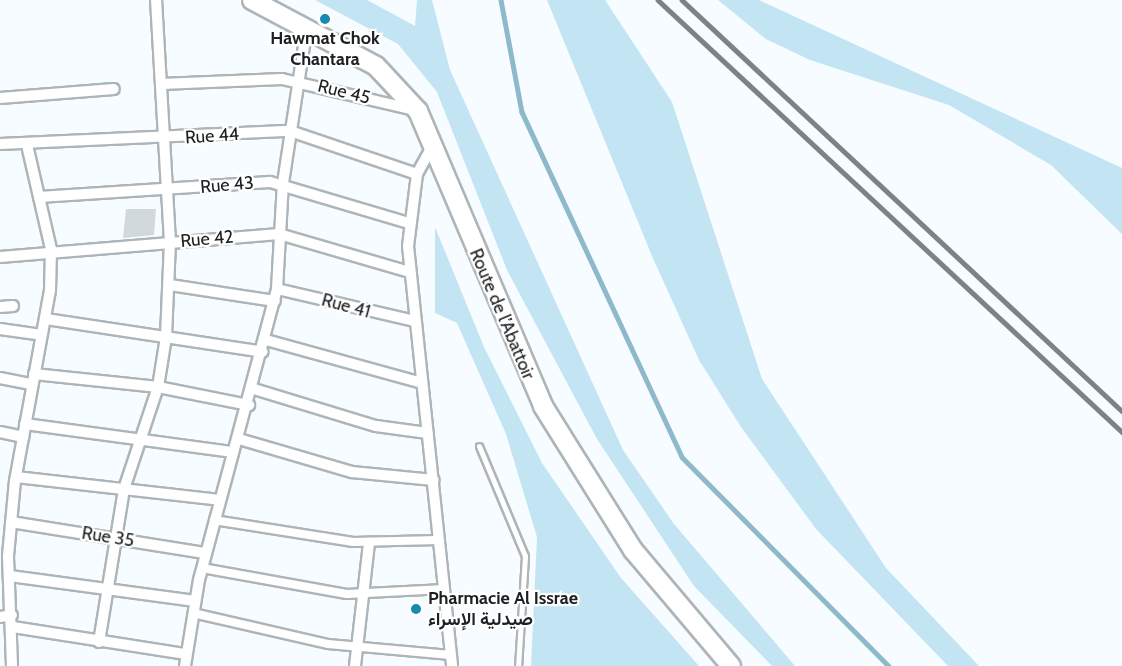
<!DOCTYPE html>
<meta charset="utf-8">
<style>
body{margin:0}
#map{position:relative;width:1122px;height:666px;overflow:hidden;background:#f6fcff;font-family:Cabin,Vazirmatn,sans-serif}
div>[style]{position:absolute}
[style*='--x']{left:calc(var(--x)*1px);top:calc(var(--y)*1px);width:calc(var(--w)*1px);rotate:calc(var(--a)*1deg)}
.green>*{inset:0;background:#c2e4f3}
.stream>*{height:4.5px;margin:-2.25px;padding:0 2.25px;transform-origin:2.25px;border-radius:2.25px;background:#8db9cb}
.building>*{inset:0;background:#d2d9dd}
.roads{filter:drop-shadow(2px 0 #aeb5b8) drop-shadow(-2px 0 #aeb5b8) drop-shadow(0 2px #aeb5b8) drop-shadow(0 -2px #aeb5b8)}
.service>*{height:5px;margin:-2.5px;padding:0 2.5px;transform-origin:2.5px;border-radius:2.5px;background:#fff}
.pedestrian>*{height:8px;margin:-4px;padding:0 4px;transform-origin:4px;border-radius:4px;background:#fff}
.minor>*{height:10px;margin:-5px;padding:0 5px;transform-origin:5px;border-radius:5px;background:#fff}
.primary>*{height:18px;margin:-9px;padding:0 9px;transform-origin:9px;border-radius:9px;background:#fff}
.rail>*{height:4.5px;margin:-2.25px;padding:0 2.25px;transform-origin:2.25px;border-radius:2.25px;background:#7e8284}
.dots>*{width:16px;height:16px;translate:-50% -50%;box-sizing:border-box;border:3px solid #fff;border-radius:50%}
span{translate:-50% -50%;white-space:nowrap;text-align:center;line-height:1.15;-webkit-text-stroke:4.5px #fff;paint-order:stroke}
.poi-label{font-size:18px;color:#1d2021;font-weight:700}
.left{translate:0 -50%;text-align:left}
.street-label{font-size:18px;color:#1d2021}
</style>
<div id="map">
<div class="green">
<div style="clip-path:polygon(315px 0,367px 0,415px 26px,417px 0,432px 0,450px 70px,623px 450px,674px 524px,795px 666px,772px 666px,694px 586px,597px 439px,507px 270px,437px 92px,398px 44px)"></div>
<div style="clip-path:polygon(547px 0,605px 0,672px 102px,762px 379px,886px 568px,979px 666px,948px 666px,816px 529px,741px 427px,699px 360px,652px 256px)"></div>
<div style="clip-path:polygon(718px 0,759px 0,1122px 168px,1122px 234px,1051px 165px,949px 105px,810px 60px,766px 39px)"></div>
<div style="clip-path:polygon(435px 227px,484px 347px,542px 463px,621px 578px,699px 666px,531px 666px,537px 537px,506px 434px,457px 323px,435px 313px)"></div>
</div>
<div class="stream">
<div style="--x:501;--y:0;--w:114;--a:79.4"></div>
<div style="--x:522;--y:112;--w:380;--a:65.1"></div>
<div style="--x:682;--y:457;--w:294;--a:45.3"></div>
</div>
<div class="building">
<div style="clip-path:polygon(126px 209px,156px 209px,154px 235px,123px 238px)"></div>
</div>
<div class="roads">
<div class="service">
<div style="--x:479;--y:446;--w:119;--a:67.3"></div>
<div style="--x:525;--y:556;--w:110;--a:93.6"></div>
</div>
<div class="pedestrian">
<div style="--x:214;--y:520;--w:141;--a:9"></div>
<div style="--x:353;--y:542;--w:86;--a:-1.3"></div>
<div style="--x:202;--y:568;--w:147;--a:10.2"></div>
<div style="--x:347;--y:594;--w:98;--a:-2.9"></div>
<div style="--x:193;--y:613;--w:139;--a:12.9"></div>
<div style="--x:328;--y:644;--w:123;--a:5.1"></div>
</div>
<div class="minor">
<div style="--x:161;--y:84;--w:121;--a:-2.4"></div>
<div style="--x:282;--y:79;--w:137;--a:13.1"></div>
<div style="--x:0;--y:98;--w:114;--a:-4.5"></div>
<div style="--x:0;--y:144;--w:290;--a:-2.6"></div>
<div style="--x:290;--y:131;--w:134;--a:18.7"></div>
<div style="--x:433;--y:145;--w:33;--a:119"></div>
<div style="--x:417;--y:174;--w:73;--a:97.1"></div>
<div style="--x:408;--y:246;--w:422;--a:84"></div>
<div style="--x:39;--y:197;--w:231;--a:-3.7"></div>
<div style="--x:270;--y:182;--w:144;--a:16.5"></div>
<div style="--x:0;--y:257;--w:280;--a:-4.7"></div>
<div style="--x:279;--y:234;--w:136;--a:16.2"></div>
<div style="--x:170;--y:285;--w:106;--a:8.7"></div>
<div style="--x:277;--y:289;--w:142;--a:13.1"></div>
<div style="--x:0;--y:307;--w:13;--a:-4"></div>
<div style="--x:46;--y:319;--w:219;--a:8.6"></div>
<div style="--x:0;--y:329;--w:42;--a:8.1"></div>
<div style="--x:266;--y:340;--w:162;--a:15.4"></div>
<div style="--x:34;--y:374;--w:125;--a:6"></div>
<div style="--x:158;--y:387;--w:93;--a:11.2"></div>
<div style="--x:0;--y:378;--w:33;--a:11"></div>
<div style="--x:254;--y:389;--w:127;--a:16.9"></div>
<div style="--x:376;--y:426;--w:52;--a:7.7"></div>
<div style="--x:25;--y:424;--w:210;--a:7.7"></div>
<div style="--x:0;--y:432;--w:24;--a:12"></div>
<div style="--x:239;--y:439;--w:118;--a:16.3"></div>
<div style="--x:352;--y:472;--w:82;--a:5.6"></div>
<div style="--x:16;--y:477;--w:205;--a:6.4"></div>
<div style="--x:11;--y:522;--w:196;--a:9.1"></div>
<div style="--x:10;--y:576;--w:187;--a:7.7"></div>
<div style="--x:0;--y:617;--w:12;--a:-9"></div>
<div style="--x:13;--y:627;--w:175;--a:8.9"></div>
<div style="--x:99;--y:642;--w:155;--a:-80.7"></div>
<div style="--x:124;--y:489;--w:108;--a:-71.6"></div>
<div style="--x:158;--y:387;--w:51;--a:-80.9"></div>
<div style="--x:166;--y:337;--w:95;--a:-87.6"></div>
<div style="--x:170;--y:242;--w:242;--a:-93.3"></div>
<div style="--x:12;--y:666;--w:110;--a:-92.1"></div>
<div style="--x:8;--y:556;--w:75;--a:-84.7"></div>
<div style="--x:15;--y:481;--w:193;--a:-79.6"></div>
<div style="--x:50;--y:291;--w:42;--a:-88.6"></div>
<div style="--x:51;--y:249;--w:107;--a:-103"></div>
<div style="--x:185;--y:666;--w:87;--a:-80.8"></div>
<div style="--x:199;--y:580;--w:301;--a:-75"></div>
<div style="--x:277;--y:289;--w:106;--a:-86.8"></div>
<div style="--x:283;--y:183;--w:159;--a:-81.3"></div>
<div style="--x:355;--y:666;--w:124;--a:-83.5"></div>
</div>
<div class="primary">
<div style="--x:252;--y:0;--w:140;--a:28"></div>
<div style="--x:376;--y:66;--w:62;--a:47"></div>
<div style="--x:418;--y:111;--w:320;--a:67"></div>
<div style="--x:543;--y:406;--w:170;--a:58"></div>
<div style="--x:633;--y:550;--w:152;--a:49.8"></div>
</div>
</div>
<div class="rail">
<div style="--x:658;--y:0;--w:634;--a:42.95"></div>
<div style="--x:682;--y:0;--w:602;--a:43.05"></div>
</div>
<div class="dots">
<div style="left:325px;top:19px;background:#198aaf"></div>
<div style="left:416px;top:609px;background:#198aaf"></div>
</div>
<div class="poi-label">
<span style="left:325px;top:49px">Hawmat Chok<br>Chantara</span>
<span class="left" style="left:428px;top:609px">Pharmacie Al Issrae<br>صيدلية الإسراء</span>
</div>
<div class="street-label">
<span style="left:344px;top:92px;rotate:14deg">Rue 45</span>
<span style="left:212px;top:136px;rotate:-4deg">Rue 44</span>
<span style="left:227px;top:185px;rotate:-5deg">Rue 43</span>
<span style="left:207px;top:239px;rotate:-5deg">Rue 42</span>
<span style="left:346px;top:306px;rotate:15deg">Rue 41</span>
<span style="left:502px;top:314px;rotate:67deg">Route de l’Abattoir</span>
<span style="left:108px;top:537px;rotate:9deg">Rue 35</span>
</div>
</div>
